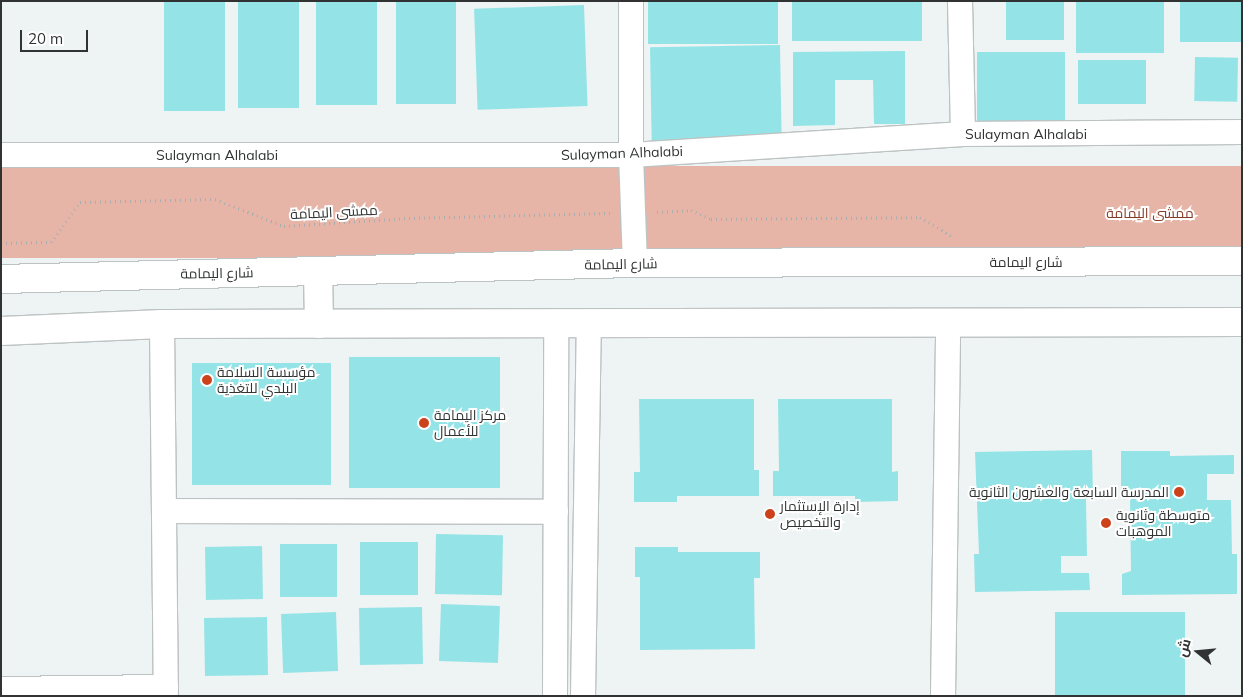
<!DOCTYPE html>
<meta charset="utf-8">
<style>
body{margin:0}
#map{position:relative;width:1243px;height:697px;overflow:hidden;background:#eef3f3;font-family:Mulish,Cairo,sans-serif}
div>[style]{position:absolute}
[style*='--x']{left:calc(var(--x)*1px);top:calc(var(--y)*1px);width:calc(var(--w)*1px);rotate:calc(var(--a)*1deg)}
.green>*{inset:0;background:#e7b5a7;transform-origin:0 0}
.building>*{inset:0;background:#94e4e7;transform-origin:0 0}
.path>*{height:3px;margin-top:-1.5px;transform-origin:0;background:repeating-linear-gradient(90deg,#a9adad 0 1px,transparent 0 5px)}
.roads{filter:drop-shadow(1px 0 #bdc2c2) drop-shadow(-1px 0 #bdc2c2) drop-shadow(0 1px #bdc2c2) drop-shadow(0 -1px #bdc2c2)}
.minor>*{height:24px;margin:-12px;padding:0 12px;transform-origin:12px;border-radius:12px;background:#fff}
.secondary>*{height:28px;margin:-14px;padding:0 14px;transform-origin:14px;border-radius:14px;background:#fff}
.dots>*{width:14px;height:14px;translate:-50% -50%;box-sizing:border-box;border:2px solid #fff;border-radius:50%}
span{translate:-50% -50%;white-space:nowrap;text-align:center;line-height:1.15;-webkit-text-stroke:4px #fff;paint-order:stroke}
.street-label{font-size:14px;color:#313333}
.park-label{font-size:14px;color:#863b27}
.poi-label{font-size:14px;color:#313333}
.left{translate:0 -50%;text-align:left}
.right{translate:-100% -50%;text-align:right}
.frame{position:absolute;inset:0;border:2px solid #313333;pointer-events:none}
.north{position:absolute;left:1173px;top:627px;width:50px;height:50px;-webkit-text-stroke:4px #fff;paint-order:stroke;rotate:287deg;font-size:14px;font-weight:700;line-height:20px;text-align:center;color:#313333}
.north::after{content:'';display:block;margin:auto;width:18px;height:22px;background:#313333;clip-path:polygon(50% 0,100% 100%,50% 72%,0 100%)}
.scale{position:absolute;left:20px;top:30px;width:68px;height:22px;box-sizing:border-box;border:2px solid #313333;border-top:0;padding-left:6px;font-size:15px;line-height:18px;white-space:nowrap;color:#313333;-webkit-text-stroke:4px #fff;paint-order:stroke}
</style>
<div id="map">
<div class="green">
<div style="left:1242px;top:166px;width:92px;height:1241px;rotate:90deg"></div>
</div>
<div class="building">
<div style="left:164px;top:1px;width:61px;height:110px"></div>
<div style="left:238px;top:1px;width:61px;height:107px"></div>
<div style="left:316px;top:1px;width:61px;height:104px"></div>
<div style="left:396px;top:1px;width:60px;height:103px"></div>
<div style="left:648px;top:1px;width:130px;height:43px"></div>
<div style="left:792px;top:1px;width:130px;height:40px"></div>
<div style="left:1006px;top:1px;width:58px;height:39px"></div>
<div style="left:1076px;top:1px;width:88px;height:52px"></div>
<div style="left:1180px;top:1px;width:62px;height:41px"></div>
<div style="left:584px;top:5px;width:101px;height:110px;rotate:88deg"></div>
<div style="left:780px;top:45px;width:95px;height:130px;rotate:89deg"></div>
<div style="clip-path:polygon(905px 51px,905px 124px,874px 124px,873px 80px,835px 80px,835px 125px,793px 126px,793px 52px)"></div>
<div style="left:1065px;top:52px;width:71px;height:88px;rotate:90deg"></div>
<div style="left:1195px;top:57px;width:43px;height:44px;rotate:1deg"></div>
<div style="left:1078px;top:60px;width:68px;height:44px"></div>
<div style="left:349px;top:357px;width:151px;height:131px"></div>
<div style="left:331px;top:363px;width:122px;height:139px;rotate:90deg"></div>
<div style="clip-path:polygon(639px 399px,754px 399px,754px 470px,759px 470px,759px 496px,677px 496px,677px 502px,634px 502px,634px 472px,640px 472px)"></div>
<div style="clip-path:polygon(778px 399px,892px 399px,892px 472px,898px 471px,898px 501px,855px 502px,855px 496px,773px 496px,773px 471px,779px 471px)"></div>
<div style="clip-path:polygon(1092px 450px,1093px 498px,1086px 499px,1087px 556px,1061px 556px,1061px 573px,1089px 573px,1090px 590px,975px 592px,974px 554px,979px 554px,975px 452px)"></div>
<div style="clip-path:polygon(1121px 451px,1170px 451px,1170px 456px,1234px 455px,1234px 474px,1207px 474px,1207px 500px,1231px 500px,1232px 554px,1237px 554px,1237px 594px,1122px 595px,1122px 574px,1131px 571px,1130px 497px,1121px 497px)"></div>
<div style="left:436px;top:534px;width:67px;height:60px;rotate:1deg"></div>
<div style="left:418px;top:542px;width:53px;height:58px;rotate:90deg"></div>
<div style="left:280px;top:544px;width:57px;height:53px"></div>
<div style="left:262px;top:546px;width:53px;height:57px;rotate:89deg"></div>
<div style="clip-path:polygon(635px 547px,678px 547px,678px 552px,760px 552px,760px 578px,754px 578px,755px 649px,640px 650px,640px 577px,635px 577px)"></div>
<div style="left:441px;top:604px;width:59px;height:57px;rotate:2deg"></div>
<div style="left:422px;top:607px;width:57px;height:63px;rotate:89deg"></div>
<div style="left:336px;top:612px;width:59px;height:55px;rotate:88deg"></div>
<div style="left:1055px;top:612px;width:130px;height:84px"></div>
<div style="left:267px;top:617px;width:58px;height:63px;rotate:89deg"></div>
</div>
<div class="path">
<div style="--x:657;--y:212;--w:34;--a:-3"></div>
<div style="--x:691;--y:210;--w:22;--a:24"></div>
<div style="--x:711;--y:219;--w:209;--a:-0.5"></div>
<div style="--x:920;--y:217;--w:39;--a:31"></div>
<div style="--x:1;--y:243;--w:50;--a:-1.1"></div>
<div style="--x:51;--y:242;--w:49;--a:-54.1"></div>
<div style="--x:80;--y:202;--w:135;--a:-1.3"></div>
<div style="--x:215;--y:199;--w:74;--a:21.4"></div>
<div style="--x:284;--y:226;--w:125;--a:-3.7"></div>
<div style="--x:409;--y:218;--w:201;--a:-1.4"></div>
</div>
<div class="roads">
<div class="minor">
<div style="--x:631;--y:1;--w:154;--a:90"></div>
<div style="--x:631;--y:155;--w:108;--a:87.9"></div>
<div style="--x:960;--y:1;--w:133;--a:88.7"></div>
<div style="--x:1;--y:155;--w:630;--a:0"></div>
<div style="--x:631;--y:155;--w:333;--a:-3.6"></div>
<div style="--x:963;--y:134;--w:279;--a:-0.4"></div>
<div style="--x:162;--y:324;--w:372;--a:89.4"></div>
<div style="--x:164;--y:511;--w:392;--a:0.1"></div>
<div style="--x:1;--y:689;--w:165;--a:-0.7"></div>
<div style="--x:555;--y:696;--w:373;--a:-89.8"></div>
<div style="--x:583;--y:696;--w:373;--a:-89.1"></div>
<div style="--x:943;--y:696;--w:373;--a:-89.2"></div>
</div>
<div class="secondary">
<div style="--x:318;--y:271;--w:53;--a:88.9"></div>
<div style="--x:1;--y:279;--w:634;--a:-1.45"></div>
<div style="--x:635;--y:263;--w:607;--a:-0.19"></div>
<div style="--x:1;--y:331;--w:161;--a:-2.5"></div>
<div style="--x:162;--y:324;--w:1080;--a:-0.11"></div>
</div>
</div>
<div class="dots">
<div style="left:207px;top:380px;background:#cb421b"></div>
<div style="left:424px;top:423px;background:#cb421b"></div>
<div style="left:1179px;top:492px;background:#cb421b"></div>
<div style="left:770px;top:514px;background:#cb421b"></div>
<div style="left:1106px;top:523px;background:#cb421b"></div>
</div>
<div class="street-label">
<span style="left:1026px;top:134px">Sulayman Alhalabi</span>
<span style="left:622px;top:153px;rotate:-2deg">Sulayman Alhalabi</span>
<span style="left:217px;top:155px">Sulayman Alhalabi</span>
<span style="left:334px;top:212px;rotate:-3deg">ممشى اليمامة</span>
<span style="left:1026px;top:262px">شارع اليمامة</span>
<span style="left:621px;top:264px;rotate:-1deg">شارع اليمامة</span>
<span style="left:217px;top:273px;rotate:-1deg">شارع اليمامة</span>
</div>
<div class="park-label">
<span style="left:1150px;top:213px">ممشى اليمامة</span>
</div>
<div class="poi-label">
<span class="left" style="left:217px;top:380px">مؤسسة السلامة<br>البلدي للتغذية</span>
<span class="left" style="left:434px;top:423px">مركز اليمامة<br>للأعمال</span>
<span class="right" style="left:1169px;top:492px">المدرسة السابعة والعشرون الثانوية</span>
<span class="left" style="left:780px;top:514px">إدارة الإستثمار<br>والتخصيص</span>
<span class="left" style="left:1116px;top:523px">متوسطة وثانوية<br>الموهبات</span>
</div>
<div class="frame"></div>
<div class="north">ش</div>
<div class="scale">20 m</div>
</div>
